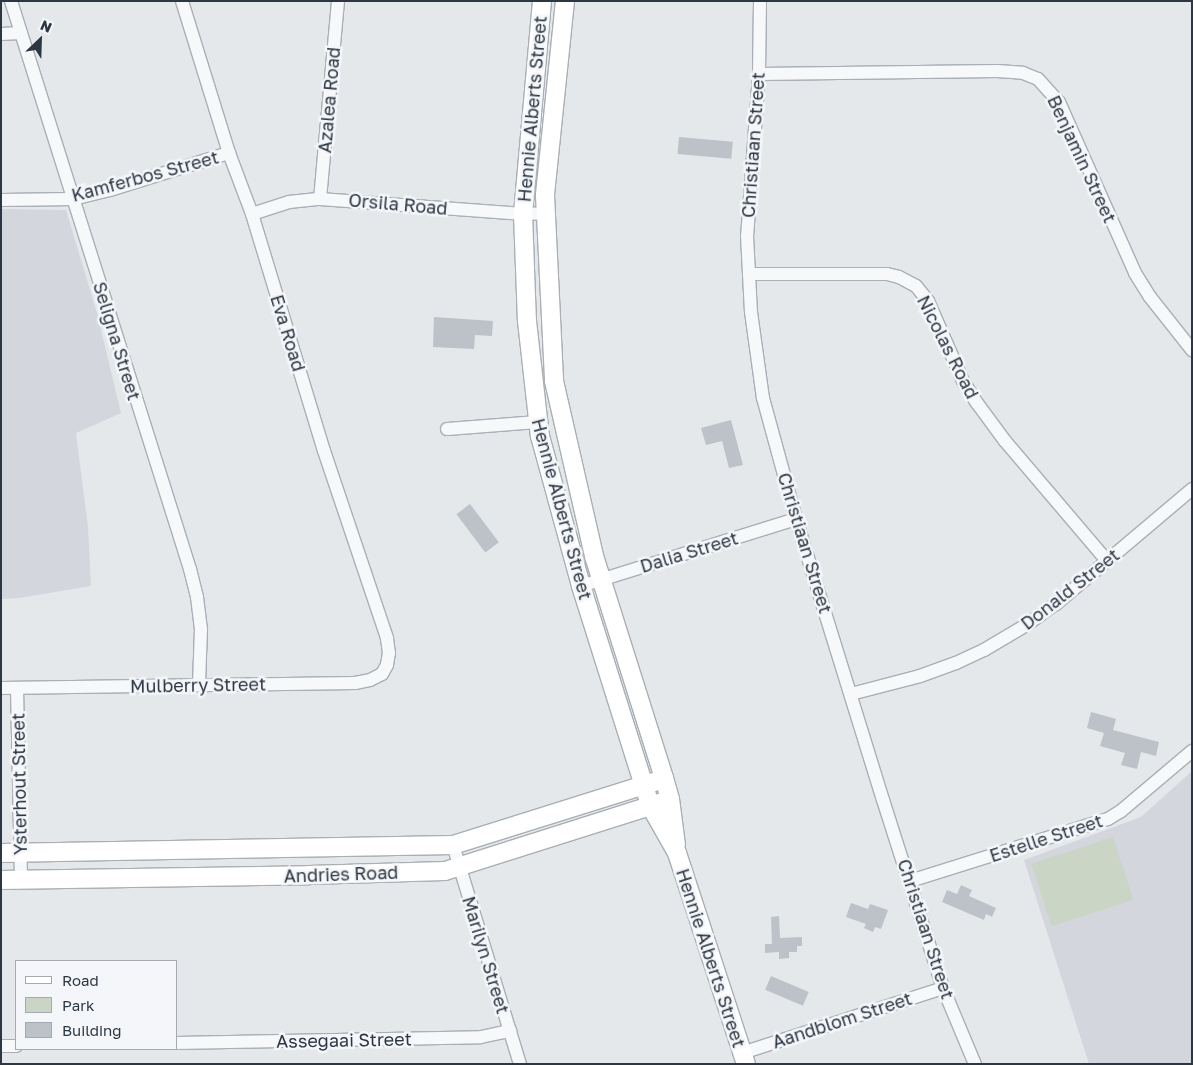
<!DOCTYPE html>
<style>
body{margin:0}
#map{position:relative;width:1193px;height:1065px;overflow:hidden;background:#e4e8eb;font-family:"Golos Text",sans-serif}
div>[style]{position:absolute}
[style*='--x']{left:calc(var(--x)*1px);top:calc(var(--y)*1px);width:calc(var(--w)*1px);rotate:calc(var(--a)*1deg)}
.built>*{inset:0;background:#d3d7dd}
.green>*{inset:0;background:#cbd5c6;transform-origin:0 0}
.building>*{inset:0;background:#bcc2c8;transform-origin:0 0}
.roads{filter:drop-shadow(1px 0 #a9afb5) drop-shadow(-1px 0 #a9afb5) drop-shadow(0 1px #a9afb5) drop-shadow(0 -1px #a9afb5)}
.street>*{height:12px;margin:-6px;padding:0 6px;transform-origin:6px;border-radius:6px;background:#f7f8fa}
.secondary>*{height:18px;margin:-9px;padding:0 9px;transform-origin:9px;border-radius:9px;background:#fff}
span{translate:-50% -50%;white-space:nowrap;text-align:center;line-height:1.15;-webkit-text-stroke:5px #f4f6f9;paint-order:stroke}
.street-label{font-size:18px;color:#2d3743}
.frame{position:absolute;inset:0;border:2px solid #2d3743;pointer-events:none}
.legend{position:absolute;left:15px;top:960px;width:162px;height:90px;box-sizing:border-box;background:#f4f6f9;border:1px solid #a4aab0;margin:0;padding:6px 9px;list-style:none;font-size:15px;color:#2d3743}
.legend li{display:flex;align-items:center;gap:10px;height:25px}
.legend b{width:25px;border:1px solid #a4aab0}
.north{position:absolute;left:15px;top:15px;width:50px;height:50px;-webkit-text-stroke:4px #f4f6f9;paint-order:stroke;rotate:24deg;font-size:14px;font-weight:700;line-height:20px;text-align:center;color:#2d3743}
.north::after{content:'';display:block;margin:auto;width:18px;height:22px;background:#2d3743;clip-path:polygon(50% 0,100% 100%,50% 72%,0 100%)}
</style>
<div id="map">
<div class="built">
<div style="clip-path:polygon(1px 209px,66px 210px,97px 313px,121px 413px,76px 433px,88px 527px,91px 586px,19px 598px,1px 599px)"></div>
<div style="clip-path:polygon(1192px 771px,1192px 1064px,1089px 1064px,1024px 860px,1141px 817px)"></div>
</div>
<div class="green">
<div style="left:1113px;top:837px;width:66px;height:86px;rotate:72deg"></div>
</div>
<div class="building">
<div style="left:679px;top:137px;width:54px;height:17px;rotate:5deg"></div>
<div style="clip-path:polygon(434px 317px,493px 321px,492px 336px,475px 335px,474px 349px,433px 347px)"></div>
<div style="clip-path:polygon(731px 420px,743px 465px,729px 468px,722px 441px,706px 445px,701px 428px)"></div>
<div style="left:470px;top:504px;width:48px;height:17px;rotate:53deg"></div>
<div style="clip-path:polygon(1091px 712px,1116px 719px,1113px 730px,1159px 742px,1156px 756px,1141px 752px,1137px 769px,1121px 765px,1125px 753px,1100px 746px,1104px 733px,1087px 728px)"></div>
<div style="clip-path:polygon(961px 885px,972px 890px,969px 896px,996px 908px,992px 917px,986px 914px,984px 920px,942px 902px,947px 890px,957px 894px)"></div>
<div style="clip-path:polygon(851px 903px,868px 909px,870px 904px,888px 910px,881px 929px,875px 927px,873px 932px,864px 928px,866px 924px,846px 917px)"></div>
<div style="clip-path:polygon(779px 916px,780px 938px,802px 937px,802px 946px,797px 946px,797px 952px,789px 952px,789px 958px,779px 959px,779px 952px,765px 953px,765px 944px,772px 944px,771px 917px)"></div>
<div style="left:771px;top:976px;width:41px;height:15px;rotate:23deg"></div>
</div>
<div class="roads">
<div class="street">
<div style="--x:11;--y:1;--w:596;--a:72.51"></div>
<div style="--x:190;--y:569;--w:29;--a:76"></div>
<div style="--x:197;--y:597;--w:32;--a:83"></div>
<div style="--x:201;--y:629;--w:55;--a:92.1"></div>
<div style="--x:760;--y:1;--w:73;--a:90.8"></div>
<div style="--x:759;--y:74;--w:162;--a:94.2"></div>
<div style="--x:747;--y:236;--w:76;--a:87"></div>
<div style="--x:751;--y:312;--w:87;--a:82.1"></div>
<div style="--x:763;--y:398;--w:125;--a:74.7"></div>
<div style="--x:796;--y:519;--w:294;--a:72.8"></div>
<div style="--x:883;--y:800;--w:197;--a:72.3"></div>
<div style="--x:943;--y:988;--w:82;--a:67.2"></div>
<div style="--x:1;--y:34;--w:20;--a:-3"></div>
<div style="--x:759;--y:74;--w:238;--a:-0.7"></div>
<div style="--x:997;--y:71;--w:26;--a:4"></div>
<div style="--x:1023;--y:73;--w:16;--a:22"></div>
<div style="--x:1038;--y:79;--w:31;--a:48"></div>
<div style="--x:1059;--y:102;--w:187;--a:66"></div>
<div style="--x:1135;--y:273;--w:28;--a:58"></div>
<div style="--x:1150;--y:297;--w:68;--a:51.6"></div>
<div style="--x:320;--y:199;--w:199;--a:-84.8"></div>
<div style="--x:1;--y:200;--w:72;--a:-0.8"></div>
<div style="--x:73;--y:199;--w:38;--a:-14"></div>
<div style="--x:110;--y:190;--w:125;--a:-17.3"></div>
<div style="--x:252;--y:214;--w:39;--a:-18"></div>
<div style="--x:289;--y:202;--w:31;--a:-6"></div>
<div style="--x:320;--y:199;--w:204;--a:4.2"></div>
<div style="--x:523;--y:214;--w:23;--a:-2"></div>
<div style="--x:749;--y:274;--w:138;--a:0"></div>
<div style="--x:887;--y:274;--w:12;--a:14"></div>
<div style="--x:899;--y:277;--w:19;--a:28"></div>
<div style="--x:916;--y:286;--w:19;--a:51"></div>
<div style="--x:928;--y:301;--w:87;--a:66.4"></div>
<div style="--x:963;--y:381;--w:26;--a:58"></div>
<div style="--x:977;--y:403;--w:47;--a:53.6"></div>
<div style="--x:1005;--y:441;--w:157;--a:49.6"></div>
<div style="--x:447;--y:429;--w:91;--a:-4.4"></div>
<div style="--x:581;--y:586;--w:225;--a:-17.3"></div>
<div style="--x:1;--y:688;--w:354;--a:-0.8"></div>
<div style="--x:355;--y:683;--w:15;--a:-11"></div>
<div style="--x:370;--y:680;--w:13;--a:-27"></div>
<div style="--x:382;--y:674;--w:10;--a:-61"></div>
<div style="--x:387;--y:665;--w:12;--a:-81"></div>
<div style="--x:389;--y:653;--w:15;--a:-98"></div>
<div style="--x:387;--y:638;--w:197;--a:-108.6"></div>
<div style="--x:324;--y:451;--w:248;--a:-106.9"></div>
<div style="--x:252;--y:214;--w:65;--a:-110.7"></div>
<div style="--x:229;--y:153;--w:159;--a:-107.2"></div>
<div style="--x:17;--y:688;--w:191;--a:88.8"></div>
<div style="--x:851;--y:694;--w:71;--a:-14.6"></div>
<div style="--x:920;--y:676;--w:38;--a:-20"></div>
<div style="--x:956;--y:663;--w:31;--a:-25"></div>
<div style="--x:984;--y:650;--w:51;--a:-30.6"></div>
<div style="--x:1028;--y:624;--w:34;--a:-36"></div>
<div style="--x:1056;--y:604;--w:178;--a:-40.2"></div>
<div style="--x:453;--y:845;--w:229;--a:73"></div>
<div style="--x:910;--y:881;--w:207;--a:-17.4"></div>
<div style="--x:1108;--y:819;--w:15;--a:-32"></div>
<div style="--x:1121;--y:811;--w:93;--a:-40.2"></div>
<div style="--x:176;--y:1043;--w:305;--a:-1.1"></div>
<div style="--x:481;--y:1037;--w:30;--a:-12"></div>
<div style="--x:1;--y:1046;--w:15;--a:0"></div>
<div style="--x:742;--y:1053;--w:211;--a:-17.9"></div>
</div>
<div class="secondary">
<div style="--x:542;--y:1;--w:214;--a:95.1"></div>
<div style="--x:523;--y:214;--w:107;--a:87.9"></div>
<div style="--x:527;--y:321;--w:116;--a:83.6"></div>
<div style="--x:540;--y:436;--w:156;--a:74.7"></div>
<div style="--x:581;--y:586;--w:210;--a:72.5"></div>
<div style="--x:644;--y:786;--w:22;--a:72"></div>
<div style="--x:651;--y:807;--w:53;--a:60.5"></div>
<div style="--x:677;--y:853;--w:222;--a:71.9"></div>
<div style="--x:565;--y:1;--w:195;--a:95.9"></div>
<div style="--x:545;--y:195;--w:186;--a:87.2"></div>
<div style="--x:554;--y:381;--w:180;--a:77.1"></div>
<div style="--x:594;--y:556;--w:233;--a:72.5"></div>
<div style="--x:664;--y:778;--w:22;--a:74"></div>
<div style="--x:670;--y:799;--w:46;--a:82.6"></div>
<div style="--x:1;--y:853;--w:452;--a:-1"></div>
<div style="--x:453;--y:845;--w:211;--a:-17.4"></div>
<div style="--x:1;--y:880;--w:308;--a:-0.9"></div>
<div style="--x:309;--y:875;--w:136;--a:-1.7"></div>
<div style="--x:445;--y:871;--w:228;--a:-17.6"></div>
</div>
</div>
<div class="street-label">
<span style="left:329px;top:100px;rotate:-85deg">Azalea Road</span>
<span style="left:532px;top:109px;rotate:-85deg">Hennie Alberts Street</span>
<span style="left:753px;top:145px;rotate:-86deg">Christiaan Street</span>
<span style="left:1082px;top:159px;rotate:65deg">Benjamin Street</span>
<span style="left:145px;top:176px;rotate:-15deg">Kamferbos Street</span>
<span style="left:398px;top:204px;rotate:5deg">Orsila Road</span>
<span style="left:288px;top:333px;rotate:73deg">Eva Road</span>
<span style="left:117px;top:341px;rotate:73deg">Seligna Street</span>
<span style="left:948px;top:347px;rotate:63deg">Nicolas Road</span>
<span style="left:562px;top:509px;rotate:75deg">Hennie Alberts Street</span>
<span style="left:805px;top:543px;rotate:73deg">Christiaan Street</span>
<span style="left:689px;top:552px;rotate:-17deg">Dalia Street</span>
<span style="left:1070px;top:589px;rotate:-38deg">Donald Street</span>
<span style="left:198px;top:685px;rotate:-1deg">Mulberry Street</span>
<span style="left:19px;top:784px;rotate:-91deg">Ysterhout Street</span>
<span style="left:1046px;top:838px;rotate:-18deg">Estelle Street</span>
<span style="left:341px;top:874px;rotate:-2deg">Andries Road</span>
<span style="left:926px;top:929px;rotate:72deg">Christiaan Street</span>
<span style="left:486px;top:955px;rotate:73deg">Marilyn Street</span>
<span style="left:711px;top:958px;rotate:72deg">Hennie Alberts Street</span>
<span style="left:842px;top:1020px;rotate:-18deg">Aandblom Street</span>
<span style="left:344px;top:1040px;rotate:-1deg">Assegaai Street</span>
</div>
<div class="frame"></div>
<ul class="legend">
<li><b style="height:6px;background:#fff"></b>Road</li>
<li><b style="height:14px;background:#cbd5c6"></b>Park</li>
<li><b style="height:14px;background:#bcc2c8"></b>Building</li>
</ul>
<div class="north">N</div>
</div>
